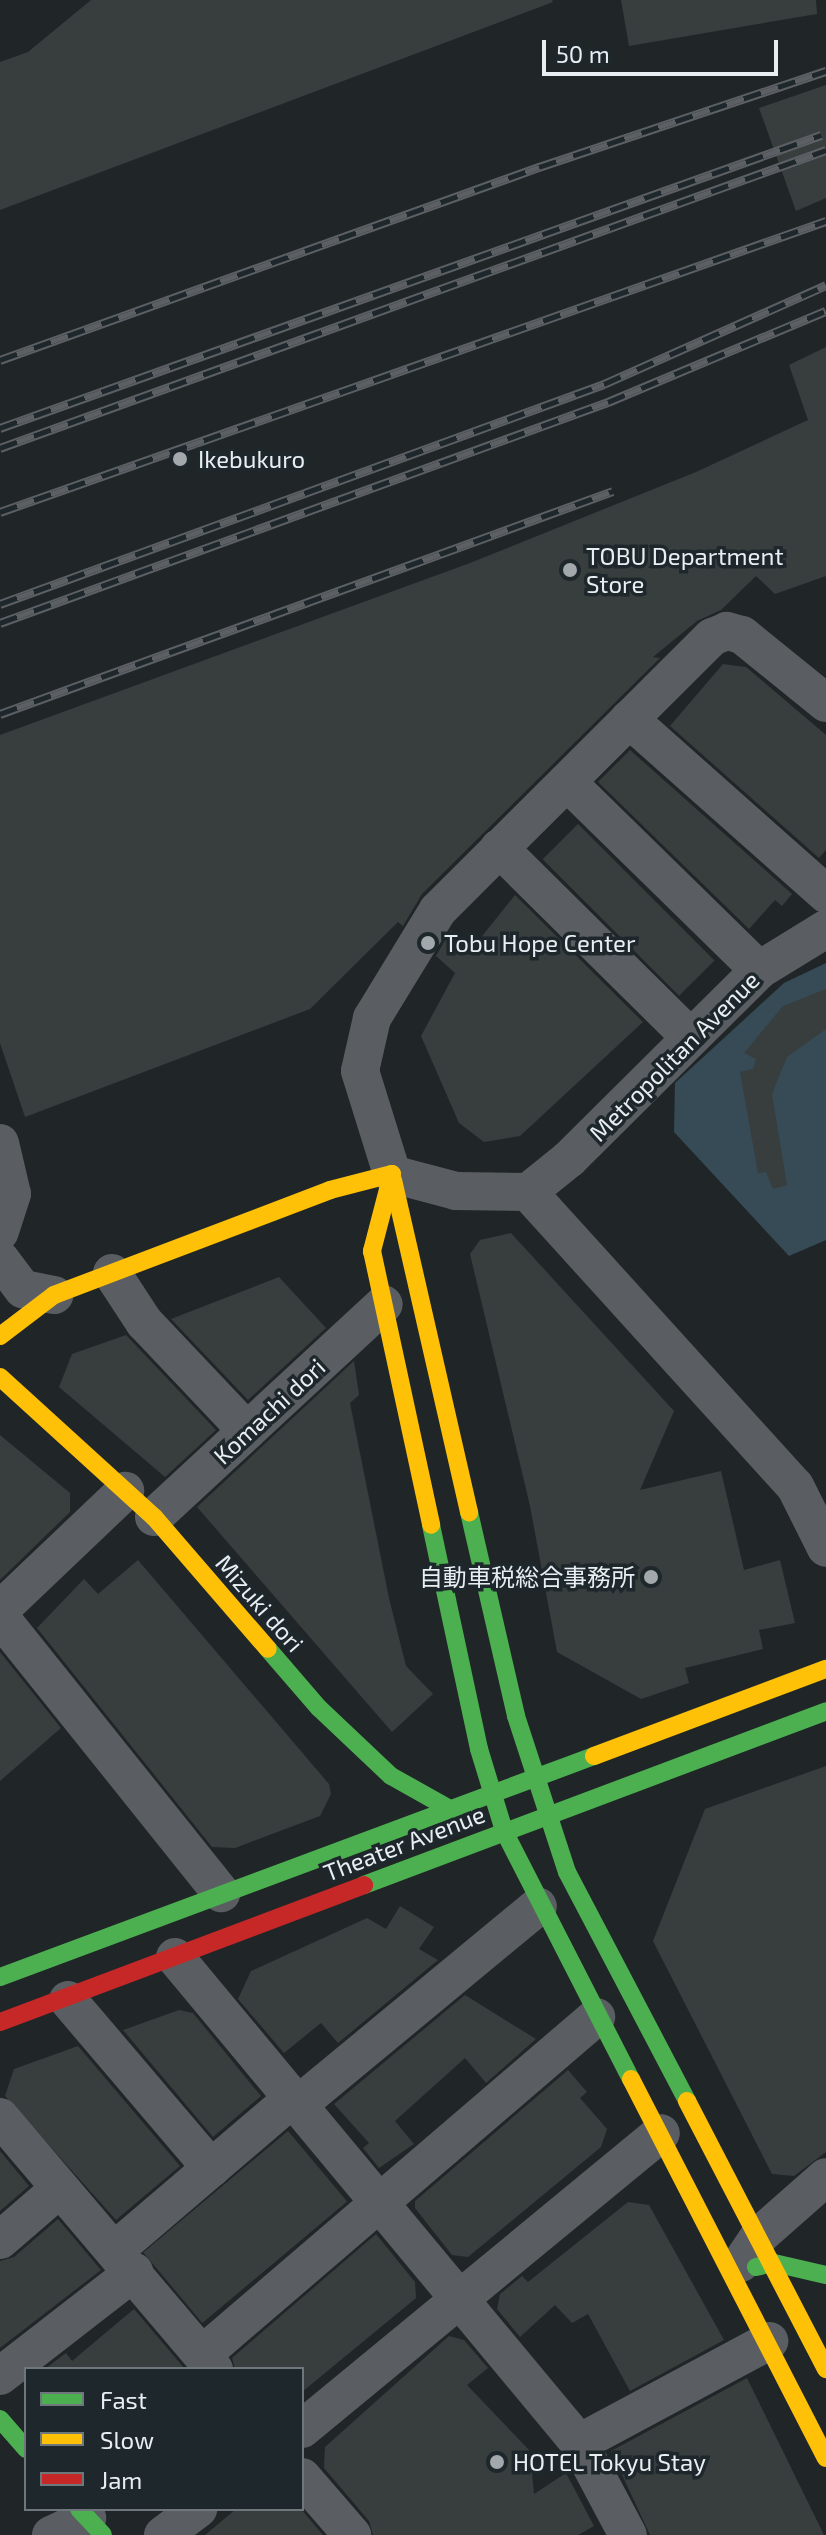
<!DOCTYPE html>
<meta charset="utf-8">
<style>
body{margin:0}
#map{position:relative;width:826px;height:2535px;overflow:hidden;background:#202628;font-family:"Exo 2","Noto Sans JP",sans-serif}
div>[style]{position:absolute}
[style*='--x']{left:calc(var(--x)*1px);top:calc(var(--y)*1px);width:calc(var(--w)*1px);rotate:calc(var(--a)*1deg)}
.green>*{inset:0;background:#364b55}
.building>*{inset:0;background:#383d3e;transform-origin:0 0}
.street>*{height:38px;margin:-19px;padding:0 19px;transform-origin:19px;border-radius:19px;background:#5a5e62}
.fast>*{height:18px;margin:-9px;padding:0 9px;transform-origin:9px;border-radius:9px;background:#4caf50}
.slow>*{height:18px;margin:-9px;padding:0 9px;transform-origin:9px;border-radius:9px;background:#ffc107}
.jam>*{height:18px;margin:-9px;padding:0 9px;transform-origin:9px;border-radius:9px;background:#c62828}
.rail>*{height:9px;margin-top:-4.5px;transform-origin:0;background:repeating-linear-gradient(90deg,#1d272c 0 18px,#5c6064 0 36px);box-sizing:border-box;border-block:2px solid #5c6064}
.dots>*{width:22px;height:22px;translate:-50% -50%;box-sizing:border-box;border:4px solid #1d272c;border-radius:50%}
span{translate:-50% -50%;white-space:nowrap;text-align:center;line-height:1.15;-webkit-text-stroke:7px #1d272c;paint-order:stroke}
.poi-label{font-size:24px;color:#e8eef1}
.left{translate:0 -50%;text-align:left}
.right{translate:-100% -50%;text-align:right}
.street-label{font-size:24px;color:#e8eef1}
.legend{position:absolute;left:24px;top:2367px;width:280px;height:144px;box-sizing:border-box;background:#1d272c;border:2px solid #6e777b;margin:0;padding:10px 14px;list-style:none;font-size:24px;color:#e8eef1}
.legend li{display:flex;align-items:center;gap:16px;height:40px}
.legend b{width:40px;border:2px solid #6e777b}
.scale{position:absolute;left:542px;top:40px;width:236px;height:36px;box-sizing:border-box;border:4px solid #e8eef1;border-top:0;padding-left:10px;font-size:24px;line-height:28px;white-space:nowrap;color:#e8eef1;-webkit-text-stroke:6px #1d272c;paint-order:stroke}
</style>
<div id="map">
<div class="green">
<div style="clip-path:polygon(826px 963px,826px 1240px,789px 1256px,674px 1132px,675px 1083px,784px 983px)"></div>
</div>
<div class="building">
<div style="clip-path:polygon(91px 0,552px 0,553px 2px,0 210px,0 62px,28px 52px)"></div>
<div style="clip-path:polygon(621px 0,816px 0,817px 14px,629px 46px)"></div>
<div style="clip-path:polygon(826px 85px,826px 198px,796px 211px,759px 108px)"></div>
<div style="clip-path:polygon(826px 347px,826px 576px,775px 594px,756px 576px,721px 610px,697px 621px,653px 657px,660px 658px,422px 894px,403px 926px,398px 922px,310px 1009px,25px 1117px,0 1043px,0 735px,470px 563px,696px 472px,808px 420px,789px 365px)"></div>
<div style="clip-path:polygon(723px 664px,746px 667px,826px 735px,826px 850px,819px 858px,670px 726px)"></div>
<div style="clip-path:polygon(630px 750px,792px 894px,782px 906px,775px 900px,749px 929px,598px 782px)"></div>
<div style="left:578px;top:824px;width:193px;height:50px;rotate:45deg"></div>
<div style="clip-path:polygon(515px 895px,643px 1022px,520px 1136px,484px 1142px,459px 1123px,421px 1036px,455px 973px,436px 956px,451px 930px,471px 950px)"></div>
<div style="clip-path:polygon(826px 989px,826px 1029px,787px 1057px,772px 1094px,787px 1185px,773px 1189px,766px 1172px,758px 1173px,740px 1072px,753px 1069px,756px 1059px,744px 1053px,783px 1006px)"></div>
<div style="clip-path:polygon(511px 1233px,674px 1411px,640px 1490px,721px 1471px,744px 1570px,780px 1560px,795px 1623px,759px 1630px,763px 1649px,685px 1668px,689px 1683px,641px 1699px,557px 1652px,530px 1506px,470px 1254px,480px 1240px)"></div>
<div style="clip-path:polygon(279px 1277px,326px 1328px,248px 1400px,171px 1319px)"></div>
<div style="clip-path:polygon(126px 1335px,216px 1430px,165px 1477px,59px 1387px,72px 1354px)"></div>
<div style="clip-path:polygon(354px 1361px,359px 1395px,350px 1403px,389px 1598px,406px 1666px,433px 1694px,392px 1732px,197px 1507px)"></div>
<div style="clip-path:polygon(0 1435px,70px 1493px,70px 1512px,0 1580px)"></div>
<div style="clip-path:polygon(138px 1560px,329px 1784px,331px 1794px,320px 1816px,235px 1848px,212px 1847px,37px 1628px,84px 1579px,98px 1594px)"></div>
<div style="clip-path:polygon(0 1652px,61px 1728px,0 1781px)"></div>
<div style="clip-path:polygon(826px 1766px,826px 2152px,794px 2176px,772px 2174px,653px 1941px,705px 1809px)"></div>
<div style="clip-path:polygon(400px 1906px,434px 1927px,419px 1949px,438px 1960px,338px 2043px,321px 2023px,284px 2053px,238px 1999px,251px 1971px,367px 1918px,386px 1929px)"></div>
<div style="clip-path:polygon(465px 1995px,536px 2039px,486px 2083px,465px 2058px,395px 2121px,414px 2144px,379px 2168px,363px 2148px,369px 2143px,334px 2104px)"></div>
<div style="clip-path:polygon(179px 2010px,193px 2013px,261px 2096px,213px 2137px,123px 2030px)"></div>
<div style="clip-path:polygon(78px 2046px,180px 2166px,116px 2220px,5px 2096px,14px 2069px)"></div>
<div style="clip-path:polygon(568px 2070px,587px 2092px,580px 2098px,607px 2129px,601px 2147px,468px 2257px,452px 2255px,415px 2208px,415px 2201px)"></div>
<div style="left:288px;top:2131px;width:92px;height:189px;rotate:50deg"></div>
<div style="clip-path:polygon(0 2151px,29px 2186px,0 2211px)"></div>
<div style="clip-path:polygon(628px 2202px,649px 2205px,724px 2340px,630px 2391px,588px 2314px,572px 2323px,555px 2305px,520px 2337px,497px 2309px,500px 2294px,522px 2276px,528px 2282px)"></div>
<div style="clip-path:polygon(58px 2219px,101px 2270px,0 2348px,0 2261px,14px 2257px)"></div>
<div style="clip-path:polygon(376px 2234px,415px 2282px,416px 2298px,302px 2392px,302px 2369px,235px 2369px,232px 2358px)"></div>
<div style="clip-path:polygon(134px 2309px,185px 2369px,45px 2369px,66px 2353px,72px 2361px)"></div>
<div style="clip-path:polygon(449px 2336px,464px 2340px,488px 2368px,467px 2385px,530px 2451px,534px 2494px,566px 2473px,594px 2526px,578px 2535px,373px 2535px,369px 2521px,324px 2468px,325px 2447px)"></div>
<div style="clip-path:polygon(747px 2378px,824px 2535px,650px 2535px,611px 2451px)"></div>
<div style="clip-path:polygon(236px 2509px,301px 2509px,323px 2535px,205px 2535px)"></div>
</div>
<div class="street">
<div style="--x:826;--y:703;--w:108;--a:-141"></div>
<div style="--x:742;--y:635;--w:16;--a:-165"></div>
<div style="--x:727;--y:631;--w:16;--a:158"></div>
<div style="--x:712;--y:637;--w:387;--a:135.1"></div>
<div style="--x:438;--y:910;--w:127;--a:121.4"></div>
<div style="--x:372;--y:1018;--w:54;--a:102.8"></div>
<div style="--x:360;--y:1071;--w:108;--a:72.7"></div>
<div style="--x:392;--y:1174;--w:66;--a:14.9"></div>
<div style="--x:456;--y:1191;--w:72;--a:0.8"></div>
<div style="--x:528;--y:1192;--w:397;--a:47.8"></div>
<div style="--x:795;--y:1486;--w:69;--a:63.4"></div>
<div style="--x:629;--y:719;--w:264;--a:41.6"></div>
<div style="--x:567;--y:782;--w:269;--a:44.4"></div>
<div style="--x:499;--y:848;--w:269;--a:44.7"></div>
<div style="--x:0;--y:1143;--w:52;--a:76.8"></div>
<div style="--x:12;--y:1194;--w:40;--a:108"></div>
<div style="--x:528;--y:1192;--w:53;--a:-38.8"></div>
<div style="--x:569;--y:1159;--w:268;--a:-44.8"></div>
<div style="--x:759;--y:970;--w:79;--a:-31.5"></div>
<div style="--x:0;--y:1259;--w:38;--a:53"></div>
<div style="--x:23;--y:1289;--w:32;--a:11"></div>
<div style="--x:112;--y:1273;--w:59;--a:56.9"></div>
<div style="--x:144;--y:1322;--w:150;--a:46.6"></div>
<div style="--x:154;--y:1517;--w:313;--a:-42.8"></div>
<div style="--x:0;--y:1610;--w:173;--a:-43.6"></div>
<div style="--x:0;--y:1617;--w:354;--a:51.3"></div>
<div style="--x:175;--y:1957;--w:632;--a:50.26"></div>
<div style="--x:579;--y:2443;--w:104;--a:62"></div>
<div style="--x:68;--y:2000;--w:221;--a:49.6"></div>
<div style="--x:299;--y:2104;--w:310;--a:-39.6"></div>
<div style="--x:0;--y:2117;--w:331;--a:49.7"></div>
<div style="--x:0;--y:2240;--w:78;--a:-40.8"></div>
<div style="--x:114;--y:2251;--w:237;--a:-40.5"></div>
<div style="--x:741;--y:2263;--w:32;--a:-56"></div>
<div style="--x:759;--y:2236;--w:89;--a:-41.4"></div>
<div style="--x:203;--y:2354;--w:518;--a:-40.61"></div>
<div style="--x:0;--y:2376;--w:170;--a:-37.8"></div>
<div style="--x:302;--y:2429;--w:465;--a:-39.5"></div>
<div style="--x:579;--y:2443;--w:216;--a:-28.2"></div>
<div style="--x:302;--y:2477;--w:77;--a:49.2"></div>
<div style="--x:51;--y:2535;--w:40;--a:-25"></div>
<div style="--x:163;--y:2535;--w:44;--a:-36.6"></div>
</div>
<div class="fast">
<div style="--x:469;--y:1512;--w:209;--a:77"></div>
<div style="--x:516;--y:1716;--w:164;--a:71.9"></div>
<div style="--x:567;--y:1872;--w:259;--a:62.3"></div>
<div style="--x:431;--y:1525;--w:229;--a:77.9"></div>
<div style="--x:479;--y:1749;--w:86;--a:73"></div>
<div style="--x:504;--y:1831;--w:279;--a:62.9"></div>
<div style="--x:268;--y:1649;--w:78;--a:49.2"></div>
<div style="--x:319;--y:1708;--w:99;--a:43.4"></div>
<div style="--x:391;--y:1776;--w:84;--a:29.3"></div>
<div style="--x:364;--y:1885;--w:494;--a:-20.6"></div>
<div style="--x:0;--y:1977;--w:634;--a:-20.41"></div>
<div style="--x:756;--y:2267;--w:18;--a:-13"></div>
<div style="--x:774;--y:2263;--w:53;--a:13"></div>
<div style="--x:0;--y:2419;--w:40;--a:49"></div>
<div style="--x:79;--y:2509;--w:35;--a:47"></div>
</div>
<div class="slow">
<div style="--x:392;--y:1174;--w:80;--a:104.6"></div>
<div style="--x:372;--y:1251;--w:280;--a:77.8"></div>
<div style="--x:393;--y:1180;--w:341;--a:77.1"></div>
<div style="--x:0;--y:1336;--w:68;--a:-37.2"></div>
<div style="--x:54;--y:1295;--w:295;--a:-20.8"></div>
<div style="--x:330;--y:1190;--w:64;--a:-14.5"></div>
<div style="--x:0;--y:1377;--w:208;--a:42.3"></div>
<div style="--x:154;--y:1517;--w:174;--a:49.2"></div>
<div style="--x:594;--y:1756;--w:248;--a:-20.6"></div>
<div style="--x:631;--y:2079;--w:426;--a:62.8"></div>
<div style="--x:687;--y:2101;--w:302;--a:62.6"></div>
</div>
<div class="jam">
<div style="--x:0;--y:2022;--w:389;--a:-20.6"></div>
</div>
<div class="rail">
<div style="--x:0;--y:360;--w:573;--a:-19.7"></div>
<div style="--x:539;--y:167;--w:303;--a:-18.5"></div>
<div style="--x:0;--y:428;--w:872;--a:-19.64"></div>
<div style="--x:0;--y:448;--w:878;--a:-19.84"></div>
<div style="--x:0;--y:512;--w:876;--a:-19.41"></div>
<div style="--x:0;--y:604;--w:643;--a:-20.01"></div>
<div style="--x:604;--y:384;--w:243;--a:-24"></div>
<div style="--x:0;--y:623;--w:647;--a:-19.98"></div>
<div style="--x:608;--y:402;--w:236;--a:-22.7"></div>
<div style="--x:0;--y:714;--w:652;--a:-19.99"></div>
</div>
<div class="dots">
<div style="left:180px;top:459px;background:#a2a8ab"></div>
<div style="left:570px;top:570px;background:#a2a8ab"></div>
<div style="left:428px;top:943px;background:#a2a8ab"></div>
<div style="left:651px;top:1577px;background:#a2a8ab"></div>
<div style="left:497px;top:2462px;background:#a2a8ab"></div>
</div>
<div class="poi-label">
<span class="left" style="left:198px;top:459px">Ikebukuro</span>
<span class="left" style="left:586px;top:570px">TOBU Department<br>Store</span>
<span class="left" style="left:444px;top:943px">Tobu Hope Center</span>
<span class="right" style="left:635px;top:1577px">自動車税総合事務所</span>
<span class="left" style="left:513px;top:2462px">HOTEL Tokyu Stay</span>
</div>
<div class="street-label">
<span style="left:674px;top:1056px;rotate:-45deg">Metropolitan Avenue</span>
<span style="left:269px;top:1411px;rotate:-43deg">Komachi dori</span>
<span style="left:260px;top:1603px;rotate:49deg">Mizuki dori</span>
<span style="left:404px;top:1843px;rotate:-21deg">Theater Avenue</span>
</div>
<ul class="legend">
<li><b style="height:10px;background:#4caf50"></b>Fast</li>
<li><b style="height:10px;background:#ffc107"></b>Slow</li>
<li><b style="height:10px;background:#c62828"></b>Jam</li>
</ul>
<div class="scale">50 m</div>
</div>
